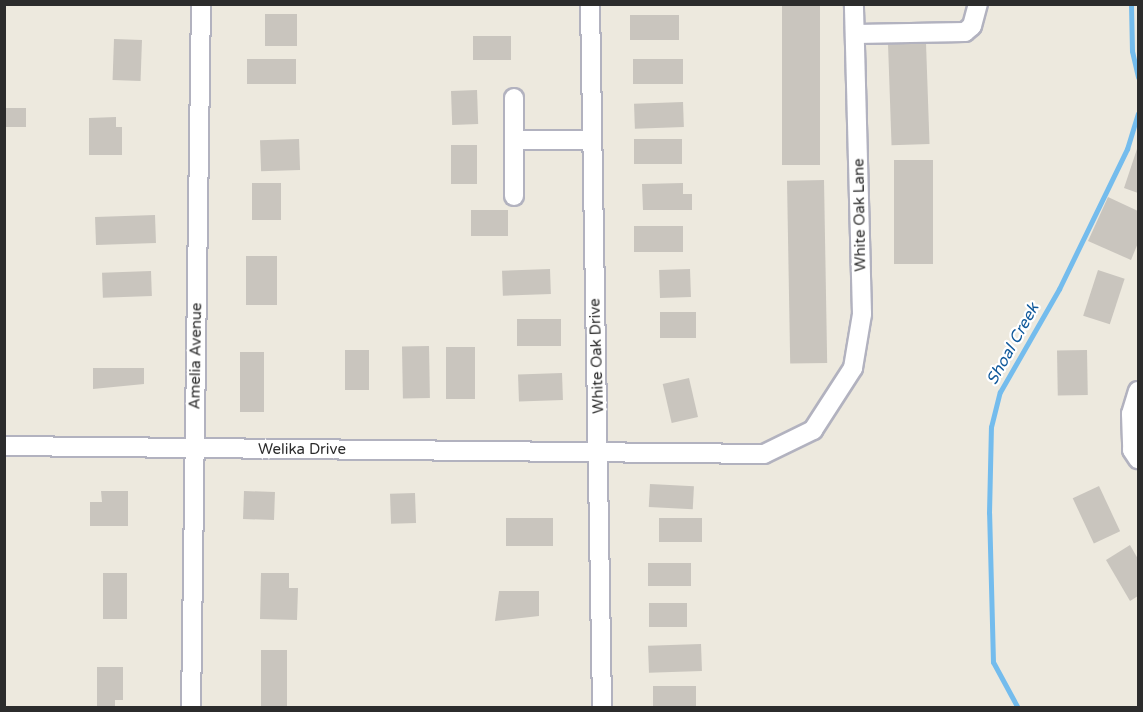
<!DOCTYPE html>
<style>
body{margin:0}
#map{position:relative;width:1143px;height:712px;overflow:hidden;background:#ede9de;font-family:"Varela Round",sans-serif}
div>[style]{position:absolute}
[style*='--x']{left:calc(var(--x)*1px);top:calc(var(--y)*1px);width:calc(var(--w)*1px);rotate:calc(var(--a)*1deg)}
.stream>*{height:5px;margin:-2.5px;padding:0 2.5px;transform-origin:2.5px;border-radius:2.5px;background:#74bced}
.building>*{inset:0;background:#c9c5be;transform-origin:0 0}
.roads{filter:drop-shadow(2px 0 #b2b2bf) drop-shadow(-2px 0 #b2b2bf) drop-shadow(0 2px #b2b2bf) drop-shadow(0 -2px #b2b2bf)}
.minor>*{height:18px;margin:-9px;padding:0 9px;transform-origin:9px;border-radius:9px;background:#fff}
span{translate:-50% -50%;white-space:nowrap;text-align:center;line-height:1.15;-webkit-text-stroke:4.5px #fff;paint-order:stroke}
.street-label{font-size:15px;color:#2c2c2c}
.water-label{font-size:16px;color:#10599b;font-style:italic}
.frame{position:absolute;inset:0;border:6px solid #2c2c2c;pointer-events:none}
</style>
<div id="map">
<div class="stream">
<div style="--x:1131;--y:4;--w:47;--a:88.8"></div>
<div style="--x:1132;--y:51;--w:27;--a:77"></div>
<div style="--x:1018;--y:708;--w:52;--a:-118.5"></div>
<div style="--x:993;--y:662;--w:149;--a:-91.5"></div>
<div style="--x:989;--y:513;--w:86;--a:-88.7"></div>
<div style="--x:991;--y:427;--w:36;--a:-76"></div>
<div style="--x:1000;--y:392;--w:119;--a:-60.2"></div>
<div style="--x:1059;--y:289;--w:156;--a:-64.1"></div>
<div style="--x:1127;--y:149;--w:37;--a:-73"></div>
</div>
<div class="building">
<div style="left:782px;top:4px;width:38px;height:161px"></div>
<div style="left:265px;top:14px;width:32px;height:32px"></div>
<div style="left:630px;top:15px;width:49px;height:25px"></div>
<div style="left:473px;top:36px;width:38px;height:24px"></div>
<div style="left:114px;top:39px;width:28px;height:41px;rotate:2deg"></div>
<div style="left:926px;top:43px;width:101px;height:38px;rotate:88deg"></div>
<div style="left:296px;top:59px;width:25px;height:49px;rotate:90deg"></div>
<div style="left:683px;top:59px;width:25px;height:50px;rotate:90deg"></div>
<div style="left:477px;top:90px;width:34px;height:26px;rotate:88deg"></div>
<div style="left:683px;top:102px;width:25px;height:49px;rotate:88deg"></div>
<div style="left:26px;top:108px;width:19px;height:21px;rotate:90deg"></div>
<div style="clip-path:polygon(116px 117px,116px 127px,122px 127px,122px 155px,89px 155px,89px 118px)"></div>
<div style="left:299px;top:139px;width:31px;height:39px;rotate:88deg"></div>
<div style="left:682px;top:139px;width:25px;height:48px;rotate:90deg"></div>
<div style="left:477px;top:145px;width:39px;height:26px;rotate:90deg"></div>
<div style="clip-path:polygon(1138px 146px,1138px 193px,1124px 188px)"></div>
<div style="left:894px;top:160px;width:39px;height:104px"></div>
<div style="left:824px;top:180px;width:183px;height:37px;rotate:89deg"></div>
<div style="left:252px;top:183px;width:29px;height:37px"></div>
<div style="clip-path:polygon(683px 183px,683px 194px,692px 194px,692px 210px,643px 210px,642px 184px)"></div>
<div style="clip-path:polygon(1108px 197px,1138px 211px,1138px 243px,1131px 260px,1088px 241px)"></div>
<div style="left:471px;top:210px;width:37px;height:26px"></div>
<div style="left:155px;top:215px;width:28px;height:60px;rotate:88deg"></div>
<div style="left:683px;top:226px;width:26px;height:49px;rotate:90deg"></div>
<div style="left:277px;top:256px;width:49px;height:31px;rotate:90deg"></div>
<div style="left:550px;top:269px;width:25px;height:48px;rotate:88deg"></div>
<div style="left:690px;top:269px;width:28px;height:31px;rotate:88deg"></div>
<div style="left:1098px;top:270px;width:28px;height:48px;rotate:18deg"></div>
<div style="left:151px;top:271px;width:25px;height:49px;rotate:88deg"></div>
<div style="left:660px;top:312px;width:36px;height:26px"></div>
<div style="left:517px;top:319px;width:44px;height:27px"></div>
<div style="left:429px;top:346px;width:52px;height:27px;rotate:89deg"></div>
<div style="left:446px;top:347px;width:29px;height:52px"></div>
<div style="left:345px;top:350px;width:24px;height:40px"></div>
<div style="left:1087px;top:350px;width:45px;height:30px;rotate:89deg"></div>
<div style="left:240px;top:352px;width:24px;height:60px"></div>
<div style="clip-path:polygon(93px 368px,144px 368px,144px 384px,93px 389px)"></div>
<div style="left:562px;top:373px;width:27px;height:44px;rotate:88deg"></div>
<div style="left:689px;top:378px;width:40px;height:27px;rotate:77deg"></div>
<div style="left:650px;top:484px;width:44px;height:23px;rotate:3deg"></div>
<div style="left:1099px;top:486px;width:50px;height:29px;rotate:65deg"></div>
<div style="clip-path:polygon(101px 491px,128px 491px,128px 526px,90px 526px,90px 502px,102px 502px)"></div>
<div style="left:244px;top:491px;width:31px;height:28px;rotate:2deg"></div>
<div style="left:415px;top:493px;width:30px;height:25px;rotate:88deg"></div>
<div style="left:506px;top:518px;width:47px;height:28px"></div>
<div style="left:702px;top:518px;width:24px;height:43px;rotate:90deg"></div>
<div style="clip-path:polygon(1130px 545px,1138px 559px,1138px 596px,1130px 601px,1106px 560px)"></div>
<div style="left:691px;top:563px;width:23px;height:43px;rotate:90deg"></div>
<div style="left:103px;top:573px;width:24px;height:46px"></div>
<div style="clip-path:polygon(261px 573px,289px 573px,289px 588px,298px 588px,297px 620px,260px 619px)"></div>
<div style="clip-path:polygon(499px 591px,539px 591px,539px 616px,495px 621px)"></div>
<div style="left:649px;top:603px;width:38px;height:24px"></div>
<div style="left:701px;top:644px;width:27px;height:53px;rotate:88deg"></div>
<div style="left:261px;top:650px;width:26px;height:58px"></div>
<div style="clip-path:polygon(97px 667px,123px 667px,123px 700px,115px 700px,115px 708px,97px 708px)"></div>
<div style="left:696px;top:686px;width:22px;height:43px;rotate:90deg"></div>
</div>
<div class="roads">
<div class="minor">
<div style="--x:590;--y:4;--w:704;--a:89.02"></div>
<div style="--x:856;--y:34;--w:109;--a:-1.1"></div>
<div style="--x:965;--y:32;--w:9;--a:-41"></div>
<div style="--x:972;--y:26;--w:23;--a:-75"></div>
<div style="--x:515;--y:140;--w:75;--a:0"></div>
<div style="--x:514;--y:196;--w:98;--a:-90"></div>
<div style="--x:1138;--y:391;--w:24;--a:107"></div>
<div style="--x:1131;--y:414;--w:36;--a:88"></div>
<div style="--x:1132;--y:450;--w:11;--a:56"></div>
<div style="--x:4;--y:446;--w:760;--a:0.6"></div>
<div style="--x:764;--y:454;--w:55;--a:-26.1"></div>
<div style="--x:813;--y:430;--w:74;--a:-57.2"></div>
<div style="--x:853;--y:368;--w:55;--a:-80.5"></div>
<div style="--x:862;--y:314;--w:310;--a:-91.5"></div>
<div style="--x:191;--y:708;--w:704;--a:-89.19"></div>
</div>
</div>
<div class="street-label">
<span style="left:860px;top:215px;rotate:-91deg">White Oak Lane</span>
<span style="left:196px;top:356px;rotate:-89deg">Amelia Avenue</span>
<span style="left:597px;top:356px;rotate:-92deg">White Oak Drive</span>
<span style="left:302px;top:450px">Welika Drive</span>
</div>
<div class="water-label">
<span style="left:1013px;top:344px;rotate:-61deg">Shoal Creek</span>
</div>
<div class="frame"></div>
</div>
